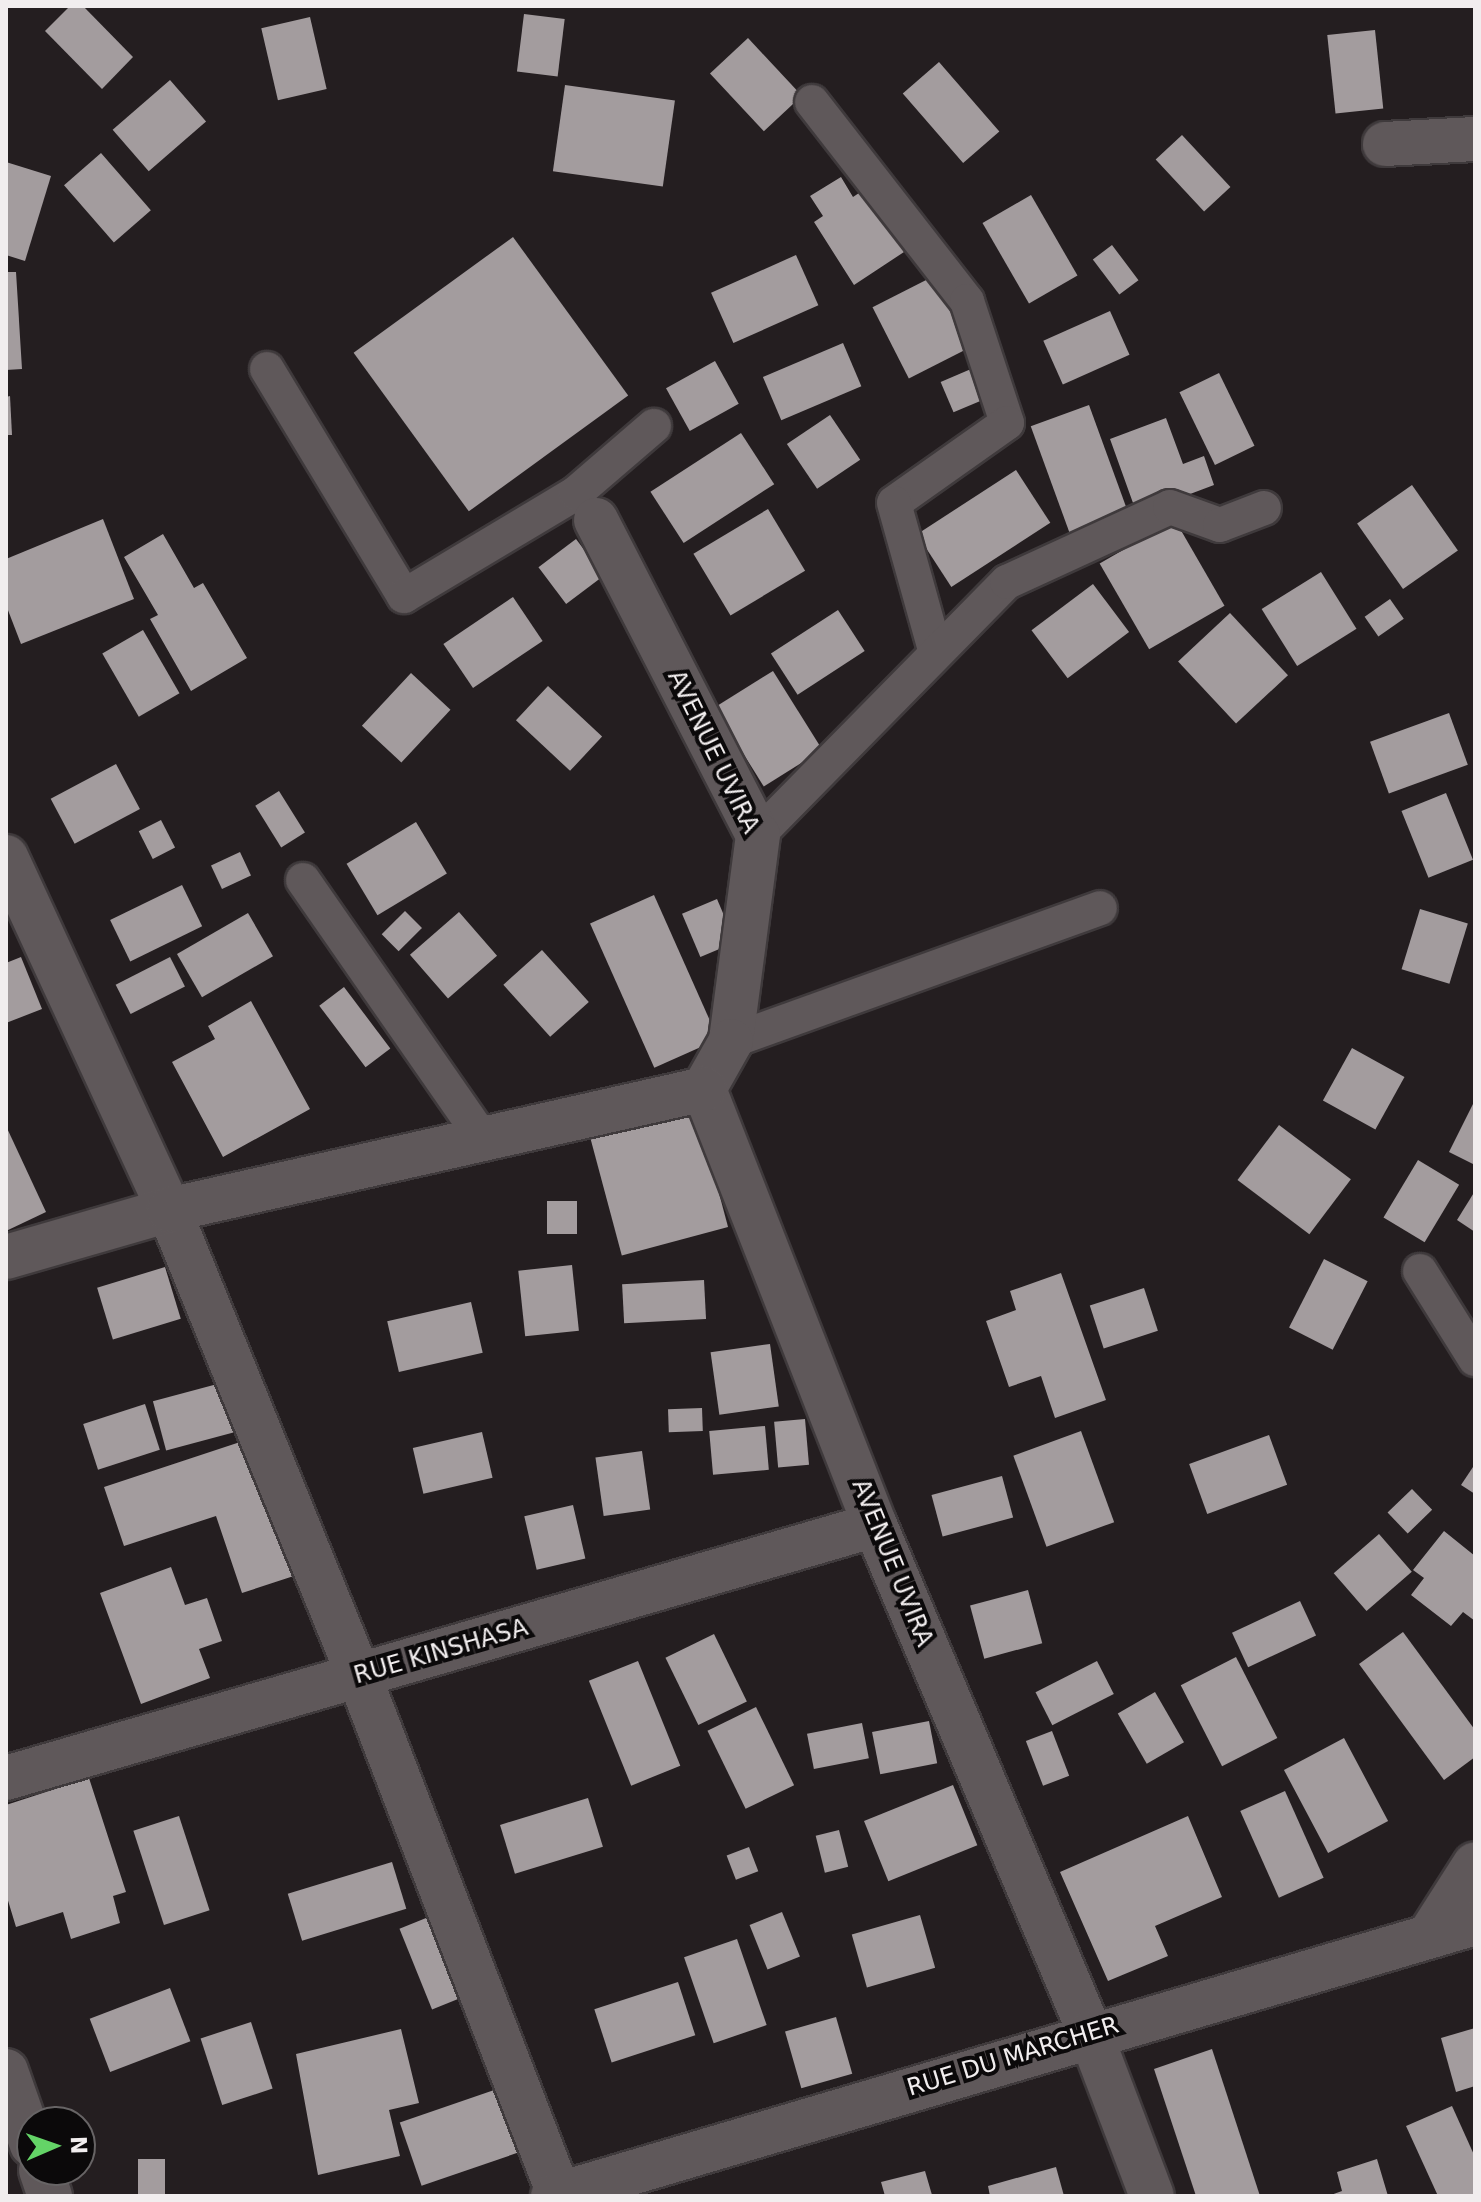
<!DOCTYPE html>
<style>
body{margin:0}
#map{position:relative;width:1481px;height:2202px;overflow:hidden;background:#241e20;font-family:"DejaVu Sans",sans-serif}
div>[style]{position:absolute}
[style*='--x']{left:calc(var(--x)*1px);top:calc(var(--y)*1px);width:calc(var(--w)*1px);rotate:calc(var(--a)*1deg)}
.building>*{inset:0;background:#a39c9e;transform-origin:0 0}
.roads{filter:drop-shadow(2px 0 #3f3a3c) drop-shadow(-2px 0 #3f3a3c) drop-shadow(0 2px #3f3a3c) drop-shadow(0 -2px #3f3a3c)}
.service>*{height:34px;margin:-17px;padding:0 17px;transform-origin:17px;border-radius:17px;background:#5f585a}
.minor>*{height:44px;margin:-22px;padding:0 22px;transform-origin:22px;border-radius:22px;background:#5f585a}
span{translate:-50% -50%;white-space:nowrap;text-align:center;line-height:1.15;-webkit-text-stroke:8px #0b090a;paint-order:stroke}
.street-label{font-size:24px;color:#f1edee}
.frame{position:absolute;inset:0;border:8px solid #f1edee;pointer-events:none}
.north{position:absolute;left:16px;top:2106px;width:80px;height:80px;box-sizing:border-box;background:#0b090a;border:2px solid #676465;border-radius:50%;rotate:88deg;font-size:22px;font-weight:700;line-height:32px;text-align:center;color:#f1edee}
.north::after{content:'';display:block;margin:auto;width:28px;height:36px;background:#64d467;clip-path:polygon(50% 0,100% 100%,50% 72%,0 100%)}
</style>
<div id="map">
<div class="building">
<div style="clip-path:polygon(70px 6px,83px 6px,133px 57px,102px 89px,45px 31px)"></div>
<div style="left:524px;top:14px;width:41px;height:58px;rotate:7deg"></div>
<div style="left:310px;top:17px;width:74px;height:50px;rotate:77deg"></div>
<div style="left:1375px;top:30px;width:79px;height:48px;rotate:84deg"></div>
<div style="left:748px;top:38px;width:79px;height:52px;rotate:47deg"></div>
<div style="left:939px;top:62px;width:92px;height:48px;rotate:49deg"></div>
<div style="left:170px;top:80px;width:55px;height:76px;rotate:49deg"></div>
<div style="left:565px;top:85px;width:111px;height:87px;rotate:8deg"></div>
<div style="left:1182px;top:135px;width:71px;height:36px;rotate:47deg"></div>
<div style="left:101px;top:153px;width:76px;height:49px;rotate:49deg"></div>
<div style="clip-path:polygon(6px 162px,51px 176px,25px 261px,6px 255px)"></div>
<div style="clip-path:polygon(841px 177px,853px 197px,865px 189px,904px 252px,854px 285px,814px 222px,823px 216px,810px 196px)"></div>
<div style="left:1031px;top:195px;width:93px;height:56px;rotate:60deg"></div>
<div style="left:513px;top:237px;width:196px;height:197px;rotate:54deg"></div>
<div style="left:1112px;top:245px;width:44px;height:24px;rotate:53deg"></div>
<div style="left:796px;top:255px;width:55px;height:93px;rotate:66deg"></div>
<div style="clip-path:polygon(6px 272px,16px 272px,22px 369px,6px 370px)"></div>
<div style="left:934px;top:276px;width:80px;height:69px;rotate:63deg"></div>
<div style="left:1110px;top:311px;width:48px;height:73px;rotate:66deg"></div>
<div style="left:843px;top:343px;width:47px;height:87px;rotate:67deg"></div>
<div style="left:715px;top:361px;width:49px;height:56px;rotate:61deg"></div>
<div style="left:971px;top:369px;width:33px;height:33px;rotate:67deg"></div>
<div style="left:1219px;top:373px;width:81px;height:44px;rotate:64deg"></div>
<div style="clip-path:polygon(10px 396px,12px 435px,6px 435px,6px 397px)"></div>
<div style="left:1089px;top:405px;width:119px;height:62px;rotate:70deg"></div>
<div style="left:830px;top:415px;width:54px;height:52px;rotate:56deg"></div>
<div style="clip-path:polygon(1166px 418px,1183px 464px,1204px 456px,1214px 485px,1137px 514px,1110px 439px)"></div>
<div style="left:741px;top:433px;width:61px;height:108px;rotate:57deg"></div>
<div style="left:1016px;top:470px;width:63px;height:118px;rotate:57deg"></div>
<div style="left:1412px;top:485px;width:80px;height:67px;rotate:55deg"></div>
<div style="left:768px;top:509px;width:72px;height:87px;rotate:59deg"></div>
<div style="clip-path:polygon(103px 519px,134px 599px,21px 644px,6px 605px,6px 559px)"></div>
<div style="left:1175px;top:520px;width:99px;height:87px;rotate:60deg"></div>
<div style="clip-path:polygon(163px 534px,194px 588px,203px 583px,247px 658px,191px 691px,150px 619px,158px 615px,124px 557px)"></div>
<div style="left:576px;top:539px;width:46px;height:47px;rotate:53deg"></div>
<div style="left:1321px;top:572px;width:67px;height:70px;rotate:58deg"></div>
<div style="left:1093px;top:584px;width:60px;height:77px;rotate:53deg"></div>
<div style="left:513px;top:597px;width:53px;height:84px;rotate:56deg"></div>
<div style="left:1390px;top:599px;width:24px;height:31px;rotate:55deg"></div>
<div style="left:838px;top:610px;width:49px;height:80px;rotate:57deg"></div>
<div style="left:1230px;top:613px;width:85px;height:71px;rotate:47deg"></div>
<div style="left:143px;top:630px;width:73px;height:47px;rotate:60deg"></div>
<div style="left:773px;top:671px;width:93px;height:69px;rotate:58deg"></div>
<div style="left:411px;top:673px;width:54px;height:72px;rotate:43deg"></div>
<div style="left:548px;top:686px;width:74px;height:47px;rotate:43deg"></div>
<div style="left:1449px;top:713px;width:55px;height:84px;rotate:70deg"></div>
<div style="left:116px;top:764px;width:51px;height:74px;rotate:62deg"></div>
<div style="left:279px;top:791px;width:49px;height:28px;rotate:58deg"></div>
<div style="left:1446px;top:793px;width:72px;height:48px;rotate:68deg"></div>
<div style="left:161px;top:820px;width:31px;height:25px;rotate:63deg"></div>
<div style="left:416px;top:822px;width:60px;height:81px;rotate:59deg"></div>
<div style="left:240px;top:852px;width:26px;height:32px;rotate:65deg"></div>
<div style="left:182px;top:885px;width:46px;height:80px;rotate:64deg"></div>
<div style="left:654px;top:895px;width:158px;height:70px;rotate:66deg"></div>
<div style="left:717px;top:899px;width:47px;height:38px;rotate:67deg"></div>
<div style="left:1420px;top:909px;width:50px;height:63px;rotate:17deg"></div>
<div style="left:405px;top:911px;width:24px;height:33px;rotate:45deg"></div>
<div style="left:459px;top:912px;width:58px;height:65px;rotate:49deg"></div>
<div style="left:248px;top:913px;width:50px;height:82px;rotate:60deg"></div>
<div style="left:542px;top:950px;width:70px;height:52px;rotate:48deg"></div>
<div style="clip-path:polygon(21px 957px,42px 1009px,6px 1023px,6px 963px)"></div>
<div style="left:170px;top:957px;width:33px;height:61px;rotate:63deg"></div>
<div style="left:344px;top:987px;width:77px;height:31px;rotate:53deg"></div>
<div style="clip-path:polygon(251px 1001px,310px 1109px,223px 1157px,172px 1062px,215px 1039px,208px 1026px)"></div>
<div style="left:1352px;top:1048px;width:60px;height:60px;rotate:29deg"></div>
<div style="clip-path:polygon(1475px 1100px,1475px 1165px,1449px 1152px)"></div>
<div style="left:697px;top:1111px;width:120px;height:110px;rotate:75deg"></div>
<div style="left:1279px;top:1125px;width:90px;height:69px;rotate:37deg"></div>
<div style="clip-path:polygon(6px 1126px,46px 1212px,6px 1231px)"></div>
<div style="left:1418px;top:1160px;width:48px;height:67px;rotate:31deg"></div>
<div style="clip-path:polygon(1475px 1191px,1475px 1232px,1457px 1220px)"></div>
<div style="left:547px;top:1201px;width:30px;height:33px"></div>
<div style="left:1324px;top:1259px;width:49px;height:77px;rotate:27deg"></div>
<div style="left:572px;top:1265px;width:66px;height:54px;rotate:84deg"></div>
<div style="left:165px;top:1267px;width:54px;height:71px;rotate:73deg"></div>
<div style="clip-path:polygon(1061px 1273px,1106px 1400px,1055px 1418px,1041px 1376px,1009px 1387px,986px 1321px,1016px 1310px,1010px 1291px)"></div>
<div style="left:704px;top:1280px;width:39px;height:82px;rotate:87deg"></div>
<div style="left:1144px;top:1288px;width:45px;height:57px;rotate:72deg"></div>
<div style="left:471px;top:1302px;width:52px;height:86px;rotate:77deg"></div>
<div style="left:770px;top:1344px;width:63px;height:60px;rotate:82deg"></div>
<div style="left:236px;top:1379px;width:51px;height:86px;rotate:75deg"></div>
<div style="left:145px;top:1404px;width:48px;height:65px;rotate:72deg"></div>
<div style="left:702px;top:1408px;width:23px;height:34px;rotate:88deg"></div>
<div style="left:805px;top:1419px;width:46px;height:31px;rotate:85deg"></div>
<div style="left:765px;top:1426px;width:44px;height:56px;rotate:85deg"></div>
<div style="left:1081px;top:1431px;width:97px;height:72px;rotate:70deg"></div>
<div style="left:482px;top:1432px;width:47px;height:71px;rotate:77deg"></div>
<div style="clip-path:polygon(261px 1435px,306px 1572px,242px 1593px,216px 1516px,124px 1546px,104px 1487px)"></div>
<div style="left:1269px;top:1435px;width:53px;height:85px;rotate:70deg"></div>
<div style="left:642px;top:1451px;width:59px;height:47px;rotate:82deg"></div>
<div style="clip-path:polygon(1475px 1464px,1475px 1494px,1461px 1485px)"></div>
<div style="left:1002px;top:1476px;width:43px;height:73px;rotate:75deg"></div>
<div style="left:1412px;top:1489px;width:29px;height:34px;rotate:46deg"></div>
<div style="left:573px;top:1505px;width:55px;height:50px;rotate:77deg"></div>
<div style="clip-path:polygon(1444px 1531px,1475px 1556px,1475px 1621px,1463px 1612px,1451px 1626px,1411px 1595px,1424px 1578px,1413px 1570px)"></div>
<div style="left:1379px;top:1534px;width:50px;height:60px;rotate:49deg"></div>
<div style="clip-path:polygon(171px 1567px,185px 1605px,207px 1598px,222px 1641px,199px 1649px,210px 1678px,141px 1704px,100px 1593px)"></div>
<div style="left:1028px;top:1590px;width:55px;height:60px;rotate:75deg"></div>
<div style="left:1300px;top:1601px;width:38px;height:75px;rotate:65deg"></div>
<div style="clip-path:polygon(1403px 1632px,1475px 1730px,1475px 1757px,1444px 1780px,1359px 1664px)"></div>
<div style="left:714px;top:1634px;width:75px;height:54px;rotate:64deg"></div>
<div style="left:1236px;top:1657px;width:91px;height:62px;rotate:63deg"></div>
<div style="left:638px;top:1661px;width:113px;height:53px;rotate:68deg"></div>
<div style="left:1097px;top:1661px;width:37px;height:69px;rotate:63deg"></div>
<div style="left:1155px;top:1692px;width:58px;height:43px;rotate:60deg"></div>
<div style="left:756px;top:1707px;width:87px;height:54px;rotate:64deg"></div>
<div style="left:929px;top:1721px;width:43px;height:58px;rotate:79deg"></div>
<div style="left:862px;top:1723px;width:36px;height:56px;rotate:79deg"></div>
<div style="left:1052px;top:1731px;width:48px;height:28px;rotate:69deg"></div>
<div style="left:1344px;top:1738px;width:94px;height:68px;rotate:62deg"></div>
<div style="clip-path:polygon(89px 1778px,126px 1892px,113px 1896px,120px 1923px,71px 1939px,63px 1912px,16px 1927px,6px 1894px,6px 1805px)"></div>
<div style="left:953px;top:1785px;width:65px;height:96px;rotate:68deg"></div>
<div style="left:1285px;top:1791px;width:95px;height:49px;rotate:66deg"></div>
<div style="left:588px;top:1798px;width:51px;height:92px;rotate:73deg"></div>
<div style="left:179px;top:1816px;width:99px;height:48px;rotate:72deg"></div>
<div style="clip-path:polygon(1188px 1816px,1222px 1897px,1155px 1926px,1168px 1956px,1108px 1981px,1060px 1872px)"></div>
<div style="left:839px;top:1830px;width:38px;height:24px;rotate:76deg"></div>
<div style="left:749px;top:1847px;width:26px;height:24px;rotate:69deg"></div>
<div style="left:392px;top:1862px;width:49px;height:109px;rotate:73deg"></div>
<div style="left:782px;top:1912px;width:48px;height:35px;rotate:68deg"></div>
<div style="left:920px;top:1915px;width:55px;height:71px;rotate:74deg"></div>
<div style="left:431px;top:1916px;width:87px;height:34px;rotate:68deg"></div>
<div style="left:737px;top:1939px;width:91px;height:56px;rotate:71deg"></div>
<div style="left:678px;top:1982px;width:56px;height:88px;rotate:72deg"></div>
<div style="left:170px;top:1988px;width:57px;height:86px;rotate:69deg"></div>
<div style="left:836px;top:2017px;width:59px;height:53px;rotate:74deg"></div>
<div style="left:251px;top:2022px;width:70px;height:53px;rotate:72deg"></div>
<div style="clip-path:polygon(1475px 2028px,1475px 2086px,1456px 2092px,1441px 2038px)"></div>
<div style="clip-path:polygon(401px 2029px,419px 2103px,389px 2110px,400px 2156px,318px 2175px,296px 2054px)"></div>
<div style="clip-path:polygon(1212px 2049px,1260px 2196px,1196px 2196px,1154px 2069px)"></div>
<div style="left:500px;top:2088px;width:67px;height:106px;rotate:71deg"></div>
<div style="clip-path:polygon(1452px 2106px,1475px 2157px,1475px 2196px,1438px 2196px,1406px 2126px)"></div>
<div style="left:138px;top:2159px;width:27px;height:37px"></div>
<div style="clip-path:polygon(1377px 2159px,1388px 2196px,1328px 2196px,1342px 2191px,1337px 2172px)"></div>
<div style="clip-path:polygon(1056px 2167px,1064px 2196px,990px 2196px,988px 2186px)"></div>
<div style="clip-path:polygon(925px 2171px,932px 2195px,885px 2196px,881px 2182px)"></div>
</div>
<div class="roads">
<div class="service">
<div style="--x:812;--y:102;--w:252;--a:52.1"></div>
<div style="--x:967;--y:301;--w:128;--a:71.8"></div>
<div style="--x:1007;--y:423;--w:138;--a:144.7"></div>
<div style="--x:894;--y:503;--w:156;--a:74.4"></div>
<div style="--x:267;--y:369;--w:265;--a:58.9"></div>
<div style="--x:404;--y:596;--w:200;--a:-30.9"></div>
<div style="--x:576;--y:493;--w:103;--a:-40.7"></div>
<div style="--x:758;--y:835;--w:355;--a:-45.5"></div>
<div style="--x:1007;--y:582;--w:179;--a:-24.7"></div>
<div style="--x:1170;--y:507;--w:53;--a:19.8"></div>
<div style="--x:1220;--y:525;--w:47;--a:-21.1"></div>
<div style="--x:303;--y:880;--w:315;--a:55.2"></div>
<div style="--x:731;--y:1041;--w:392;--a:-19.8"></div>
<div style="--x:1420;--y:1271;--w:104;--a:58"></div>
</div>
<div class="minor">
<div style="--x:1385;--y:144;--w:90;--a:-3.2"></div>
<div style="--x:596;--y:520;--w:354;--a:62.8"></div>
<div style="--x:758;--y:835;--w:208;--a:97.5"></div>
<div style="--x:731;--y:1041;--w:55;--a:119.4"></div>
<div style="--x:704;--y:1089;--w:468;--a:68.6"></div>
<div style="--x:875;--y:1525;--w:552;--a:67.06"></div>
<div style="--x:1090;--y:2033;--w:174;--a:69.2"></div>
<div style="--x:6;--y:857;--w:389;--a:65.2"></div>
<div style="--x:169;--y:1210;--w:503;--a:67.82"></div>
<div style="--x:359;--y:1676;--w:555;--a:68.89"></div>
<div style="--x:6;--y:1257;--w:170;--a:-16.1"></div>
<div style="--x:169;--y:1210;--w:549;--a:-12.74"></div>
<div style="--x:6;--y:1778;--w:905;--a:-16.23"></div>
<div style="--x:1429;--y:1936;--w:85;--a:-57.4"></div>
<div style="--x:6;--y:2071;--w:78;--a:70.6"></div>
<div style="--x:41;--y:2170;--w:28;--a:71"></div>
<div style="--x:553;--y:2196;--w:962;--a:-16.49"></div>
</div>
</div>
<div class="street-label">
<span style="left:713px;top:752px;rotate:64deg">AVENUE UVIRA</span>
<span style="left:892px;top:1563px;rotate:68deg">AVENUE UVIRA</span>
<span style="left:441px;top:1652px;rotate:-16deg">RUE KINSHASA</span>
<span style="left:1013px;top:2057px;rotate:-17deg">RUE DU MARCHER</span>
</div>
<div class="frame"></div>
<div class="north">N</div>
</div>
